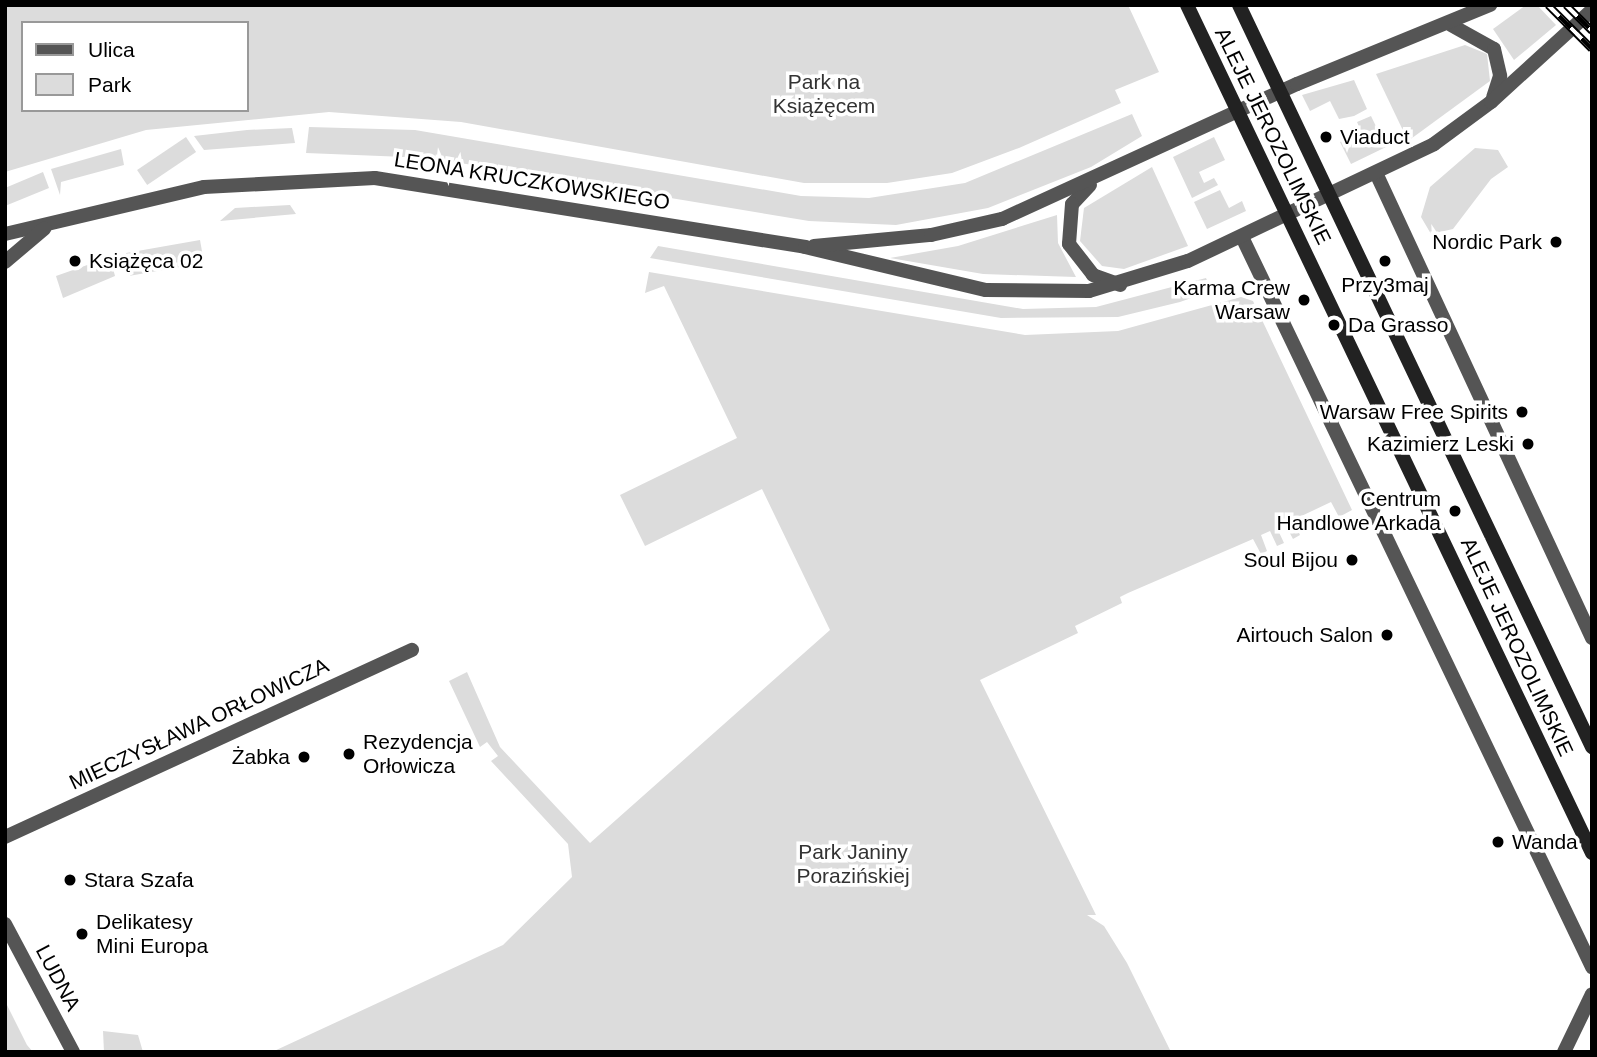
<!DOCTYPE html>
<meta charset="utf-8">
<style>
body{margin:0}
#map{position:relative;width:1597px;height:1057px;overflow:hidden;background:#fff;font-family:Arial,sans-serif}
div>[style]{position:absolute}
[style*='--x']{left:calc(var(--x)*1px);top:calc(var(--y)*1px);width:calc(var(--w)*1px);rotate:calc(var(--a)*1deg)}
.green>*{inset:0;background:#dcdcdc;transform-origin:0 0}
.minor>*{height:14px;margin:-7px;padding:0 7px;transform-origin:7px;border-radius:7px;background:#555}
.tertiary>*{height:14px;margin:-7px;padding:0 7px;transform-origin:7px;border-radius:7px;background:#555}
.rail>*{height:8px;margin-top:-4px;transform-origin:0;background:repeating-linear-gradient(90deg,#fff 0 16px,#000 0 32px);box-sizing:border-box;border-block:2px solid #000}
.secondary-bridge>*{height:14px;margin:-7px;padding:0 7px;transform-origin:7px;border-radius:7px;background:#222}
.dots>*{width:19px;height:19px;translate:-50% -50%;box-sizing:border-box;border:4px solid #fff;border-radius:50%}
span{translate:-50% -50%;white-space:nowrap;text-align:center;line-height:1.15;-webkit-text-stroke:7px #fff;paint-order:stroke}
.park-label{font-size:21px;color:#333}
.street-label{font-size:21px;color:#000}
.poi-label{font-size:21px;color:#000}
.left{translate:0 -50%;text-align:left}
.right{translate:-100% -50%;text-align:right}
.frame{position:absolute;inset:0;border:7px solid #000;pointer-events:none}
.legend{position:absolute;left:21px;top:21px;width:228px;height:91px;box-sizing:border-box;background:#fff;border:2px solid #999;margin:0;padding:9px 12px;list-style:none;font-size:21px;color:#000}
.legend li{display:flex;align-items:center;gap:14px;height:35px}
.legend b{width:35px;border:2px solid #999}
</style>
<div id="map">
<div class="green">
<div style="clip-path:polygon(evenodd,5px 5px,1128px 5px,1159px 72px,1115px 90px,1121px 103px,1019px 148px,952px 173px,887px 183px,804px 183px,461px 122px,329px 112px,146px 130px,5px 172px,5px 5px,23px 23px,247px 23px,247px 110px,23px 110px,23px 23px)"></div>
<div style="clip-path:polygon(1526px 5px,1537px 5px,1556px 25px,1514px 60px,1493px 29px)"></div>
<div style="clip-path:polygon(1465px 45px,1487px 54px,1490px 81px,1408px 141px,1376px 74px)"></div>
<div style="clip-path:polygon(1354px 80px,1367px 109px,1354px 116px,1339px 119px,1330px 101px,1310px 111px,1302px 95px)"></div>
<div style="clip-path:polygon(1132px 114px,1142px 136px,1091px 167px,988px 208px,896px 225px,809px 221px,430px 158px,306px 153px,309px 127px,415px 130px,801px 196px,869px 198px,965px 183px)"></div>
<div style="clip-path:polygon(1371px 116px,1386px 147px,1351px 164px,1340px 142px,1361px 131px,1357px 122px)"></div>
<div style="clip-path:polygon(247px 130px,292px 128px,295px 143px,204px 150px,194px 136px)"></div>
<div style="left:186px;top:137px;width:18px;height:59px;rotate:56deg"></div>
<div style="clip-path:polygon(1214px 137px,1225px 160px,1199px 172px,1204px 183px,1214px 178px,1218px 185px,1192px 198px,1173px 157px)"></div>
<div style="clip-path:polygon(1475px 148px,1498px 150px,1508px 167px,1491px 179px,1453px 229px,1431px 234px,1421px 217px,1430px 187px)"></div>
<div style="clip-path:polygon(121px 149px,124px 165px,61px 182px,60px 195px,51px 169px)"></div>
<div style="clip-path:polygon(1152px 167px,1188px 246px,1124px 269px,1102px 266px,1080px 241px,1084px 208px)"></div>
<div style="clip-path:polygon(43px 172px,49px 188px,5px 206px,5px 188px)"></div>
<div style="clip-path:polygon(1220px 190px,1229px 208px,1242px 201px,1246px 211px,1207px 229px,1194px 202px)"></div>
<div style="clip-path:polygon(290px 205px,296px 214px,220px 221px,235px 208px)"></div>
<div style="clip-path:polygon(1057px 215px,1058px 243px,1076px 277px,983px 274px,890px 258px,958px 246px)"></div>
<div style="left:200px;top:240px;width:23px;height:75px;rotate:80deg"></div>
<div style="clip-path:polygon(658px 246px,1023px 309px,1096px 307px,1206px 278px,1209px 285px,1208px 292px,1180px 302px,1118px 317px,1001px 318px,650px 258px)"></div>
<div style="clip-path:polygon(110px 257px,115px 276px,63px 298px,56px 276px)"></div>
<div style="clip-path:polygon(649px 272px,1025px 335px,1118px 331px,1241px 297px,1253px 301px,1352px 510px,1339px 517px,1331px 502px,1293px 520px,1300px 535px,1293px 539px,1285px 524px,1277px 528px,1284px 543px,1277px 546px,1270px 531px,1261px 535px,1267px 551px,1261px 554px,1253px 539px,1128px 593px,1120px 597px,1122px 603px,1075px 626px,1078px 633px,980px 680px,1096px 915px,1087px 915px,1104px 926px,1127px 963px,1171px 1052px,272px 1052px,503px 945px,572px 877px,568px 844px,491px 761px,498px 756px,487px 742px,480px 747px,449px 681px,467px 672px,500px 747px,590px 843px,830px 630px,762px 489px,645px 546px,620px 495px,737px 438px,664px 286px,645px 293px)"></div>
<div style="clip-path:polygon(5px 1001px,27px 1045px,33px 1052px,5px 1052px)"></div>
<div style="clip-path:polygon(103px 1031px,138px 1035px,143px 1052px,104px 1052px)"></div>
</div>
<div class="minor">
<div style="--x:1376;--y:173;--w:513;--a:65.08"></div>
<div style="--x:1242;--y:237;--w:810;--a:64.38"></div>
<div style="--x:5;--y:837;--w:448;--a:-24.7"></div>
</div>
<div class="tertiary">
<div style="--x:1451;--y:25;--w:49;--a:29.2"></div>
<div style="--x:1494;--y:49;--w:28;--a:77"></div>
<div style="--x:1500;--y:76;--w:22;--a:108"></div>
<div style="--x:1090;--y:185;--w:26;--a:133"></div>
<div style="--x:1072;--y:204;--w:40;--a:94.3"></div>
<div style="--x:1069;--y:244;--w:39;--a:52"></div>
<div style="--x:1093;--y:275;--w:29;--a:20"></div>
<div style="--x:5;--y:234;--w:204;--a:-13.3"></div>
<div style="--x:204;--y:187;--w:171;--a:-3"></div>
<div style="--x:375;--y:178;--w:436;--a:9.1"></div>
<div style="--x:805;--y:247;--w:186;--a:13.4"></div>
<div style="--x:986;--y:290;--w:103;--a:0.6"></div>
<div style="--x:1089;--y:291;--w:103;--a:-16.9"></div>
<div style="--x:1188;--y:261;--w:272;--a:-25.4"></div>
<div style="--x:1434;--y:144;--w:71;--a:-36.4"></div>
<div style="--x:1491;--y:102;--w:137;--a:-42.3"></div>
<div style="--x:814;--y:246;--w:118;--a:-5.4"></div>
<div style="--x:931;--y:235;--w:73;--a:-12.7"></div>
<div style="--x:1002;--y:219;--w:324;--a:-24.6"></div>
<div style="--x:1297;--y:84;--w:209;--a:-22.3"></div>
<div style="--x:5;--y:262;--w:52;--a:-40.4"></div>
<div style="--x:5;--y:924;--w:145;--a:62"></div>
<div style="--x:1564;--y:1052;--w:64;--a:-64.2"></div>
</div>
<div class="rail">
<div style="--x:1548;--y:5;--w:62;--a:45"></div>
<div style="--x:1566;--y:5;--w:37;--a:45"></div>
</div>
<div class="secondary-bridge">
<div style="--x:1187;--y:5;--w:940;--a:64.47"></div>
<div style="--x:1239;--y:5;--w:822;--a:64.56"></div>
</div>
<div class="dots">
<div style="left:1326px;top:137px;background:#000"></div>
<div style="left:1556px;top:242px;background:#000"></div>
<div style="left:75px;top:261px;background:#000"></div>
<div style="left:1385px;top:261px;background:#000"></div>
<div style="left:1304px;top:300px;background:#000"></div>
<div style="left:1334px;top:325px;background:#000"></div>
<div style="left:1522px;top:412px;background:#000"></div>
<div style="left:1528px;top:444px;background:#000"></div>
<div style="left:1455px;top:511px;background:#000"></div>
<div style="left:1352px;top:560px;background:#000"></div>
<div style="left:1387px;top:635px;background:#000"></div>
<div style="left:349px;top:754px;background:#000"></div>
<div style="left:304px;top:757px;background:#000"></div>
<div style="left:1498px;top:842px;background:#000"></div>
<div style="left:70px;top:880px;background:#000"></div>
<div style="left:82px;top:934px;background:#000"></div>
</div>
<div class="park-label">
<span style="left:824px;top:94px">Park na<br>Książęcem</span>
<span style="left:853px;top:864px">Park Janiny<br>Porazińskiej</span>
</div>
<div class="street-label">
<span style="left:1273px;top:136px;rotate:64deg">ALEJE JEROZOLIMSKIE</span>
<span style="left:532px;top:181px;rotate:9deg">LEONA KRUCZKOWSKIEGO</span>
<span style="left:1517px;top:647px;rotate:65deg">ALEJE JEROZOLIMSKIE</span>
<span style="left:199px;top:724px;rotate:-25deg">MIECZYSŁAWA ORŁOWICZA</span>
<span style="left:58px;top:978px;rotate:62deg">LUDNA</span>
</div>
<div class="poi-label">
<span class="left" style="left:1340px;top:137px">Viaduct</span>
<span class="right" style="left:1542px;top:242px">Nordic Park</span>
<span class="left" style="left:89px;top:261px">Książęca 02</span>
<span style="left:1385px;top:285px">Przy3maj</span>
<span class="right" style="left:1290px;top:300px">Karma Crew<br>Warsaw</span>
<span class="left" style="left:1348px;top:325px">Da Grasso</span>
<span class="right" style="left:1508px;top:412px">Warsaw Free Spirits</span>
<span class="right" style="left:1514px;top:444px">Kazimierz Leski</span>
<span class="right" style="left:1441px;top:511px">Centrum<br>Handlowe Arkada</span>
<span class="right" style="left:1338px;top:560px">Soul Bijou</span>
<span class="right" style="left:1373px;top:635px">Airtouch Salon</span>
<span class="left" style="left:363px;top:754px">Rezydencja<br>Orłowicza</span>
<span class="right" style="left:290px;top:757px">Żabka</span>
<span class="left" style="left:1512px;top:842px">Wanda</span>
<span class="left" style="left:84px;top:880px">Stara Szafa</span>
<span class="left" style="left:96px;top:934px">Delikatesy<br>Mini Europa</span>
</div>
<div class="frame"></div>
<ul class="legend">
<li><b style="height:9px;background:#555"></b>Ulica</li>
<li><b style="height:19px;background:#dcdcdc"></b>Park</li>
</ul>
</div>
